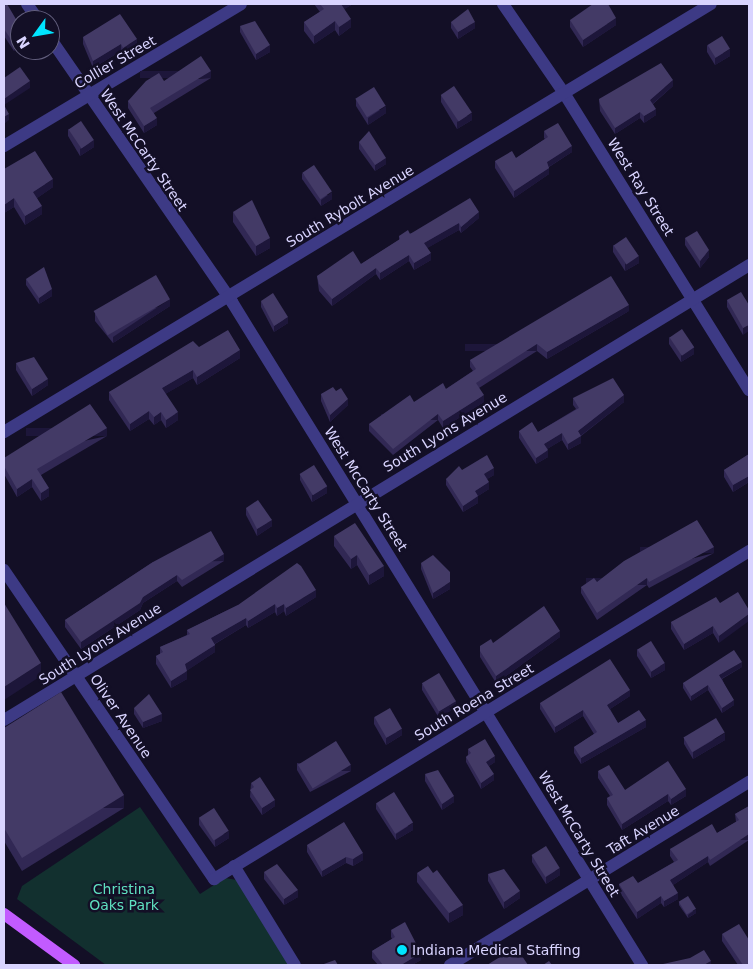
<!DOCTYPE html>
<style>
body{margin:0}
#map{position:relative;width:753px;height:969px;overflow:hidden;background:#130f26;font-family:"DejaVu Sans",sans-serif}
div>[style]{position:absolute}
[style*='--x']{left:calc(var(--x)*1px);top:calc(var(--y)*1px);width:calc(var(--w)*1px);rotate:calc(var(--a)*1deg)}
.green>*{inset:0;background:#12302f}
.minor>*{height:12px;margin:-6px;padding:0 6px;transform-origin:6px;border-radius:6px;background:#3d3a85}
.primary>*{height:12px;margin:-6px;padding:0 6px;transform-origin:6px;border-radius:6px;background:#c25bff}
.wall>*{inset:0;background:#312854}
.shaded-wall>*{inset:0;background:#1d163a;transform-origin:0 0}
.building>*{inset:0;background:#433a66;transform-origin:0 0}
.dots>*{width:14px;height:14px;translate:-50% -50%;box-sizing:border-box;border:2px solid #130f26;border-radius:50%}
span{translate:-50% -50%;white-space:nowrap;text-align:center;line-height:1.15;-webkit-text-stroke:5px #130f26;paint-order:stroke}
.street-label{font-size:14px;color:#d9d4ff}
.park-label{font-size:14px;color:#5fe0c0}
.poi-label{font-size:14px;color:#d9d4ff}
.left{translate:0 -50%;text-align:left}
.frame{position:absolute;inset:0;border:5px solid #d9d4ff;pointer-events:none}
.north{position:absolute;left:10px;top:10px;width:50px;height:50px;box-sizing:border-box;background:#130f26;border:1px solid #625e7d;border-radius:50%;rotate:238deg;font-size:14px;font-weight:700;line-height:20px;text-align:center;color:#d9d4ff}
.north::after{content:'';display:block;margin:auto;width:18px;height:22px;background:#00e5ff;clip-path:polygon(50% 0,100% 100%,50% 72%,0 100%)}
</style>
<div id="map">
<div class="green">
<div style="clip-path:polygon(140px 807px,200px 894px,225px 878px,243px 881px,295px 965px,106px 965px,17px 899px,22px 886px)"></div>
</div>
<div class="minor">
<div style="--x:27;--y:4;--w:19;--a:55"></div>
<div style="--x:503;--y:4;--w:108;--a:55.6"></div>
<div style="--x:564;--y:93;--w:350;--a:58.1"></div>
<div style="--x:50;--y:38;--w:321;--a:55.4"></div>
<div style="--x:232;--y:302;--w:780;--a:58.27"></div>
<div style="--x:4;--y:146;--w:276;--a:-30.9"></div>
<div style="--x:4;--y:432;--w:826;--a:-31.19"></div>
<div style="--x:4;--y:570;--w:374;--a:55.8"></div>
<div style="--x:214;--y:879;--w:628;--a:-31.51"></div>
<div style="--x:4;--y:720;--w:873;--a:-31.41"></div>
<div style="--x:234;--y:866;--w:116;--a:58.4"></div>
<div style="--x:450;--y:965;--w:351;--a:-31.5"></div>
</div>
<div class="primary">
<div style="--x:4;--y:914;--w:87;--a:36.1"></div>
</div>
<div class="wall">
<div style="clip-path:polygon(314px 4px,353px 4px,344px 9px,351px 27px,339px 36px,335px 30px,314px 44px,304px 31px,304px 22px,320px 12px)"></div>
<div style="clip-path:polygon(4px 6px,20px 26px,20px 47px,14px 51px,4px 36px)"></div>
<div style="clip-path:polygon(570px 20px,616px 25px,583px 47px,570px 27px)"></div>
<div style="clip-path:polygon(451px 22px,475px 28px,458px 39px,451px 28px)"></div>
<div style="clip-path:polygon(240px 26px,270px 52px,256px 60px,240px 32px)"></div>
<div style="clip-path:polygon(83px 37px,137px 46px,123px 55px,121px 51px,93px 68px,83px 44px)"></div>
<div style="clip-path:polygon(707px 45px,730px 56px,715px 65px,707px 52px)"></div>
<div style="clip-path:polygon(211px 78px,154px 113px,157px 125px,144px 133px,128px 108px,128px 101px,164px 81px)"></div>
<div style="clip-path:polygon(673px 86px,653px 104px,656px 115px,644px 123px,640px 118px,615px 134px,600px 111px,599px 99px)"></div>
<div style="clip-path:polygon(441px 95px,472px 120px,457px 129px,441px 102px)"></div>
<div style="clip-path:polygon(356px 99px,386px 113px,368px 125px,356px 106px)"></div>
<div style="clip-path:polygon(68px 129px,94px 147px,80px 156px,68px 136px)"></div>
<div style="clip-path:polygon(544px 131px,572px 152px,549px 167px,549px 174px,514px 198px,495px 168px,495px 161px,516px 158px,545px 139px,544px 138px)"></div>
<div style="clip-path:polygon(359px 142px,386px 164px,375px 171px,359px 149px)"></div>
<div style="clip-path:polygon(4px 169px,53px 187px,37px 198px,42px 214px,25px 225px,14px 207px,4px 213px)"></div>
<div style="clip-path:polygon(302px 173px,332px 199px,321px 206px,302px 179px)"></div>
<div style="clip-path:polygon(233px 212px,270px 248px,256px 256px,233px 222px)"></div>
<div style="clip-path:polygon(479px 218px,461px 233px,459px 230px,427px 248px,431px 260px,414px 270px,409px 261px,380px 280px,376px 274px,332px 306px,319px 291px,317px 276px,361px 264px,399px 240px,399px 236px)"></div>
<div style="clip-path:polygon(685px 238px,709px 257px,700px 268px,685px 245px)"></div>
<div style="clip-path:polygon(613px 245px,639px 263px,625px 271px,613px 252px)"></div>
<div style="clip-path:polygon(26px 279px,52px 296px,39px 304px,26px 285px)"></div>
<div style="clip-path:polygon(727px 300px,749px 305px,743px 335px,727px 307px)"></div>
<div style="clip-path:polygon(261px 301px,288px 323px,274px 332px,261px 307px)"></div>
<div style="clip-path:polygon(170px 306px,113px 343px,95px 321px,95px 314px)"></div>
<div style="clip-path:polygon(629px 311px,547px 359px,537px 351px,479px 388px,484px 402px,443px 428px,438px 420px,393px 455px,369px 431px,369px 424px,414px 402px,446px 389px,473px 371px,470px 367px,470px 360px)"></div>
<div style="clip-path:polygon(669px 337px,694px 354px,681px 362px,669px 344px)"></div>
<div style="clip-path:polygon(199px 347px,240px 358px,197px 385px,193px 378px,165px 394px,178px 420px,166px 428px,161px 420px,154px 425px,149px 419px,130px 431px,109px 400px,109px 392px)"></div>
<div style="clip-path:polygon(16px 363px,48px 385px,32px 396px,16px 370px)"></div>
<div style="clip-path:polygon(336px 391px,348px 405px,330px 422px,321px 401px,321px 394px)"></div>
<div style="clip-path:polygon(573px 398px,624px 402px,581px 436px,581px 443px,568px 450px,562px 440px,547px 449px,548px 457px,536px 464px,519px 438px,519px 431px,538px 432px,576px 409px,573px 405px)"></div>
<div style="clip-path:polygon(107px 436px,41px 475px,49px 496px,41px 501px,32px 487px,17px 497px,4px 474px,4px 458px)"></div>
<div style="clip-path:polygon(749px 454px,749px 482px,733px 492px,724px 477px,724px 470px)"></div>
<div style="clip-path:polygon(462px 470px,494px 475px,487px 479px,489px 489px,478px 496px,478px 503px,463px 512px,446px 485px,446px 479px)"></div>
<div style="clip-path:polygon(300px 474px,327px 493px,312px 502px,300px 480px)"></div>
<div style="clip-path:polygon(246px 508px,272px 526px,257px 536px,246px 515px)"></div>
<div style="clip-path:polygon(334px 536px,384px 576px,369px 585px,357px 565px,351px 569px,334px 546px)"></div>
<div style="clip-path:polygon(714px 553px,649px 588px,647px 585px,597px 620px,581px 593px,581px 587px)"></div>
<div style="clip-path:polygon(224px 561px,182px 587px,177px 581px,143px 603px,140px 610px,81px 649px,65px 627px,65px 620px,153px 562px)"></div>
<div style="clip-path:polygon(421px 563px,450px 589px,433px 599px,421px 569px)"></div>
<div style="clip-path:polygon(316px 597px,286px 616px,284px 611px,277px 616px,275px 612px,248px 628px,246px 625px,215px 644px,215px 652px,186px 671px,187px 679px,171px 688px,156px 664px,156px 656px,160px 654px,160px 647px,187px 635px,187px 630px,238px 605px)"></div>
<div style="clip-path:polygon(720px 603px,719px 643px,713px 633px,684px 650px,671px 629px,671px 622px)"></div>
<div style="clip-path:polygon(560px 637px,496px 683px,480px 657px,480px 646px,493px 643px)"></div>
<div style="clip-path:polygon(637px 649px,665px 670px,651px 678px,637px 656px)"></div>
<div style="clip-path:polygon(742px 667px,722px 679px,734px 705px,722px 713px,708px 690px,691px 701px,683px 688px,683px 683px)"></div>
<div style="clip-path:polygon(422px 684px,456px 707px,439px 718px,422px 690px)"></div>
<div style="clip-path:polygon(630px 696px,610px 709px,618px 723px,646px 727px,581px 764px,574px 753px,574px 747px,594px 734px,583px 716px,555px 733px,540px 709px,540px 703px)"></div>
<div style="clip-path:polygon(134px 708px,162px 721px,143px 728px,134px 714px)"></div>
<div style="clip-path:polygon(374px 717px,402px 735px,386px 745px,374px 724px)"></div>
<div style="clip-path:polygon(4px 728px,124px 808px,22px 871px,4px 841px)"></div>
<div style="clip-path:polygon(684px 738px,725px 740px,693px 759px,684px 744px)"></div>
<div style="clip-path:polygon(468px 749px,495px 762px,489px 766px,494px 780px,481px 789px,466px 762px,466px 757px,468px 755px)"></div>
<div style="clip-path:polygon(297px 763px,351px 771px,310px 792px,297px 770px)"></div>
<div style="clip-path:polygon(598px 771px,625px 790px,686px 796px,671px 805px,668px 801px,622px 830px,607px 805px,607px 798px,610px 796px,598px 778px)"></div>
<div style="clip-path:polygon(425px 774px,454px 802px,442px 810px,425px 781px)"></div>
<div style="clip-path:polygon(251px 783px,275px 806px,262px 815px,250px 797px)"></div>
<div style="clip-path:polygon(376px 803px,413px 830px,396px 840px,376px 809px)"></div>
<div style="clip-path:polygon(749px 806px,749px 840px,710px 866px,708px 862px,673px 885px,678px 899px,664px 907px,661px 903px,637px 919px,619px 891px,619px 884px,638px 883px,674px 862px,670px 856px,670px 849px,717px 833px,736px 822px,735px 814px)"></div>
<div style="clip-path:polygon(199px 818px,229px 838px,215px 847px,199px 825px)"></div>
<div style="clip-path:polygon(307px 845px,363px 860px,353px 866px,346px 863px,322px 877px,307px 852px)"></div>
<div style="clip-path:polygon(532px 855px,560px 875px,546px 884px,532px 862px)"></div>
<div style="clip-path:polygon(264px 872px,298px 897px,284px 905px,264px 879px)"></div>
<div style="clip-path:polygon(417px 873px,463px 915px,449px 923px,417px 882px)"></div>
<div style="clip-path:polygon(488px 874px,520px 898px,504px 909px,488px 881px)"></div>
<div style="clip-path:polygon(679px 902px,696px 913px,688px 918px,679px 905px)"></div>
<div style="clip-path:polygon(391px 930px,421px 960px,412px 965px,378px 965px,372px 958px,372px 951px,392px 939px,391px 937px)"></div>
<div style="clip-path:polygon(722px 934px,749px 965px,738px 965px,722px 941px)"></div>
</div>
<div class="shaded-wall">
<div style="clip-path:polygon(340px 4px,353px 4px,340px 12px)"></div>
<div style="clip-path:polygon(616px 18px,616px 25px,583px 47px,583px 40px)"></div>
<div style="clip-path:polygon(351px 19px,351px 27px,339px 36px,339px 27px)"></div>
<div style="clip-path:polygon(335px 21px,335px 30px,314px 44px,314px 36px)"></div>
<div style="clip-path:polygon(475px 22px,475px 28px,458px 39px,458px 32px)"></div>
<div style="clip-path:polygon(137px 39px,137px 46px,123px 55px,123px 48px)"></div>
<div style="clip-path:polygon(20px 40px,20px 47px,14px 51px,14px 44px)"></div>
<div style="clip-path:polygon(121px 44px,121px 51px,93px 68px,93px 61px)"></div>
<div style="clip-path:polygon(270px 45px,270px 52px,256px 60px,256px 54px)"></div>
<div style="clip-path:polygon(730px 49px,730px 56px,715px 65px,715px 58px)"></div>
<div style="left:211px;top:71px;width:7px;height:71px;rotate:90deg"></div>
<div style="clip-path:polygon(673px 80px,673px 86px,650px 106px,650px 100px)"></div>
<div style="clip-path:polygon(30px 81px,30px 88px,4px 105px,4px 99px)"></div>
<div style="clip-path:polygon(386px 106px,386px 113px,368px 125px,368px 118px)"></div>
<div style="clip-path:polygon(656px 109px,656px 115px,644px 123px,644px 116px)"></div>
<div style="clip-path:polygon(640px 112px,640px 118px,615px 134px,615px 128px)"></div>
<div style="clip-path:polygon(472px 113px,472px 120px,457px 129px,457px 122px)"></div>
<div style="clip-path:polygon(9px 114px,9px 120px,4px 124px,4px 117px)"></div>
<div style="clip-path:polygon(157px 118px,157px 125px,144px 133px,144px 126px)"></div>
<div style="clip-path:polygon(94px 140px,94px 147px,80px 156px,80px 149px)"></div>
<div style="clip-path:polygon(572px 146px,572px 152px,547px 168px,547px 162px)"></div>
<div style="clip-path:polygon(386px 158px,386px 164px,375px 171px,375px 165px)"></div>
<div style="clip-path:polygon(549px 168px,549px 174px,514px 198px,514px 191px)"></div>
<div style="clip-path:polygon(53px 179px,53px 187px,33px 201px,33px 192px)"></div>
<div style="clip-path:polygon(332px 192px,332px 199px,321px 206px,321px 200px)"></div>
<div style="clip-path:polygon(14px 198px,14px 207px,4px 213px,4px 205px)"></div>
<div style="clip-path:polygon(42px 206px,42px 214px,25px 225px,25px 216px)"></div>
<div style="clip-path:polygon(479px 212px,479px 218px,461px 233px,461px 227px)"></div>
<div style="clip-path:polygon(459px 223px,459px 230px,424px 250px,424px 243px)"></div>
<div style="clip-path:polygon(270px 238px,270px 248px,256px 256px,256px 246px)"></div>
<div style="clip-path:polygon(709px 250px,709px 257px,700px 268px,700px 261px)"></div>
<div style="clip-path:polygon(431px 253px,431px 260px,414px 270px,414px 263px)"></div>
<div style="clip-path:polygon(409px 255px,409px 261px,380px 280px,380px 273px)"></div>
<div style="clip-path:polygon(639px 256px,639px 263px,625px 271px,625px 264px)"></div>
<div style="clip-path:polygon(376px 268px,376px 274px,332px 306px,332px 299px)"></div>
<div style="clip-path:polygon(52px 289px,52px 296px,39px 304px,39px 298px)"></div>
<div style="clip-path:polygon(170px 299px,170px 306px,113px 343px,113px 337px)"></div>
<div style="clip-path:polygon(629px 305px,629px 311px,547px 359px,547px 352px)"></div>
<div style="clip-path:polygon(288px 317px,288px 323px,274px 332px,274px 326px)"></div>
<div style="clip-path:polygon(749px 325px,749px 331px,743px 335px,743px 328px)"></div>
<div style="left:537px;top:344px;width:7px;height:72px;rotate:90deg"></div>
<div style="clip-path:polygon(694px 347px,694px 354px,681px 362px,681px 355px)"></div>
<div style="clip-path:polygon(240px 350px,240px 358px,197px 385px,197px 377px)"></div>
<div style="clip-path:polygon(193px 370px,193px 378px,162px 396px,162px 388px)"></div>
<div style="clip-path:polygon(48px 379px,48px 385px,32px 396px,32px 389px)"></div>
<div style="clip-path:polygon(484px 395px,484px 402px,443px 428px,443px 421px)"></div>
<div style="clip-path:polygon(624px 395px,624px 402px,579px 437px,581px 436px,581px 443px,568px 450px,568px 444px,578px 431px)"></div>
<div style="clip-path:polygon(348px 399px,348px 405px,330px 422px,330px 415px)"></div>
<div style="clip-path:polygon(149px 411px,149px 419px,130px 431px,130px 424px)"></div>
<div style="clip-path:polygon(161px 412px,161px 420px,154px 425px,154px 417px)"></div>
<div style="clip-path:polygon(178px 412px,178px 420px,166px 428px,166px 420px)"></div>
<div style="left:438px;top:414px;width:6px;height:57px;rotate:90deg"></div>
<div style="left:107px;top:428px;width:8px;height:81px;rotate:90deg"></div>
<div style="clip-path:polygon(562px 433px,562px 440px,544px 451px,544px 444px)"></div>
<div style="clip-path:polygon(548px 450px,548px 457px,536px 464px,536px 458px)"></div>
<div style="clip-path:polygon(494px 468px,494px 475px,484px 481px,484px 474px)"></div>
<div style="clip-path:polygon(749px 476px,749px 482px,733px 492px,733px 485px)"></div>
<div style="clip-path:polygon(32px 479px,32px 487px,17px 497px,17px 489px)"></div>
<div style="clip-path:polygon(489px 482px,489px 489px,475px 498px,475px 491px)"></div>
<div style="clip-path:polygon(327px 486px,327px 493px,312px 502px,312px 495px)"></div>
<div style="clip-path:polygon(49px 488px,49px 496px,41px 501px,41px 493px)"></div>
<div style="clip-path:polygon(478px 496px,478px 503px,463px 512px,463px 506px)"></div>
<div style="clip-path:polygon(272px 520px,272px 526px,257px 536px,257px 529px)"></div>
<div style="left:714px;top:547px;width:6px;height:74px;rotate:90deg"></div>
<div style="left:224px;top:554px;width:7px;height:49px;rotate:90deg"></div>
<div style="clip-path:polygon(357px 555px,357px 565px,351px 569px,351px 559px)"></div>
<div style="clip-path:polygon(384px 566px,384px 576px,369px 585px,369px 575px)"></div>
<div style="clip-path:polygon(177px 575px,177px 581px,143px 603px,140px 610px,81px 649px,81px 642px,143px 597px)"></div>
<div style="left:647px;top:578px;width:7px;height:61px;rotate:90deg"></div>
<div style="clip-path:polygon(450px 582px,450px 589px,433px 599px,433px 593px)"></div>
<div style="clip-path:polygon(316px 590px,316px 597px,286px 616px,286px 608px)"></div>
<div style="clip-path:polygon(275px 604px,275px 612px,248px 628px,248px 621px)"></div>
<div style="clip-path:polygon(284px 604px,284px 611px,277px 616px,277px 608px)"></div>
<div style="clip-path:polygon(749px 614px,749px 621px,719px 643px,719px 636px)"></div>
<div style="clip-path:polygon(246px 618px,246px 625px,211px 646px,211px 638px)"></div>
<div style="clip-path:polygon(713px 626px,713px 633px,684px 650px,684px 644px)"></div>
<div style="clip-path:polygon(560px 631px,560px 637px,496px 683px,496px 676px)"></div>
<div style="clip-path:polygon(215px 645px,215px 652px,185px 672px,185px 664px)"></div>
<div style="clip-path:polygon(742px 662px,742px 667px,719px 680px,719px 675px)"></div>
<div style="clip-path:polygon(41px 663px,41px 676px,4px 700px,4px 687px)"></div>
<div style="clip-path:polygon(665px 663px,665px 670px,651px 678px,651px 672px)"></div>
<div style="clip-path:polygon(187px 671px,187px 679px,171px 688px,171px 681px)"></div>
<div style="clip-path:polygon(708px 685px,708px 690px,691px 701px,691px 696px)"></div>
<div style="clip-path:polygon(630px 690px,630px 696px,607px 711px,607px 705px)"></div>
<div style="clip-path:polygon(734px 700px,734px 705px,722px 713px,722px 708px)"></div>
<div style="clip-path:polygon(456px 701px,456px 707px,439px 718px,439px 711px)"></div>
<div style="clip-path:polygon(583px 710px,583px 716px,555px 733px,555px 727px)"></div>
<div style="clip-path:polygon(162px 714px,162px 721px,143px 728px,143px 722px)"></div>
<div style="clip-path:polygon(646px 720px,646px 727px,581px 764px,581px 758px)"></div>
<div style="clip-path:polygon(402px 729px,402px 735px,386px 745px,386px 738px)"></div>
<div style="clip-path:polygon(725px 733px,725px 740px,693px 759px,693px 752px)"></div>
<div style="clip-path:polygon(495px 756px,495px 762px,486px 768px,486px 762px)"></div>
<div style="left:351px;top:765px;width:6px;height:46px;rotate:90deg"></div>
<div style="clip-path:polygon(494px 774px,494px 780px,481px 789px,481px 783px)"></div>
<div style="clip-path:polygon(686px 789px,686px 796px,671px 805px,671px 799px)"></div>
<div style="clip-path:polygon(668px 794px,668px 801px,622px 830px,622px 824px)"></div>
<div style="left:124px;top:795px;width:13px;height:120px;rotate:90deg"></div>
<div style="clip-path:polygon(454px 796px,454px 802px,442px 810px,442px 804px)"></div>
<div style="clip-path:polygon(275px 800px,275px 806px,262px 815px,262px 808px)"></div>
<div style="clip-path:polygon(413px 823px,413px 830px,396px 840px,396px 834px)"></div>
<div style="clip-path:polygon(229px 831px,229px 838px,215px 847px,215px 840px)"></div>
<div style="left:749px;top:834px;width:6px;height:47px;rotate:90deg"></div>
<div style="clip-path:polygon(363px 853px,363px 860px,353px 866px,353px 859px)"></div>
<div style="clip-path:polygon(708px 856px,708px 862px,670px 887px,670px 880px)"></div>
<div style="clip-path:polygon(346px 857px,346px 863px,322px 877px,322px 871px)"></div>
<div style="clip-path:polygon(560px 868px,560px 875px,546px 884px,546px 877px)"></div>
<div style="clip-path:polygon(298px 890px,298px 897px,284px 905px,284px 899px)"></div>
<div style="clip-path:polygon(520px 891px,520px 898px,504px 909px,504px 902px)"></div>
<div style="clip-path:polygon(678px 893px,678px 899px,664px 907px,664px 901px)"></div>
<div style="clip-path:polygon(661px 896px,661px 903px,637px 919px,637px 912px)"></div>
<div style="clip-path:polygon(463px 905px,463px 915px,449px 923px,449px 913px)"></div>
<div style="clip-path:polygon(696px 909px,696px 913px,688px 918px,688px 915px)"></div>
<div style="clip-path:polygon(421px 953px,421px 960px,412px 965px,401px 965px)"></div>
<div style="clip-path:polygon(711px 961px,711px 965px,704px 965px)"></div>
</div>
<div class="building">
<div style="clip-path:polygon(7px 4px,20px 26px,20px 40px,14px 44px,4px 29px,4px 6px)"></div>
<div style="clip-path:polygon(320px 4px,341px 4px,351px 19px,339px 27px,335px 21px,314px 36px,304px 22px,324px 9px)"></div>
<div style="clip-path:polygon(593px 4px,608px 4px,616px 18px,583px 40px,570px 20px)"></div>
<div style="clip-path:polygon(468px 9px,475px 22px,458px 32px,451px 22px)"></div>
<div style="clip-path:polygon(120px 14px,137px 39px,123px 48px,121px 44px,93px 61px,83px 37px)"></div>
<div style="clip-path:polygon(255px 21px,270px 45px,256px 54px,240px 26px)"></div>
<div style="left:722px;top:36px;width:15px;height:17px;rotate:58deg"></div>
<div style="clip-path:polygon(201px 56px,211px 71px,150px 108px,157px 118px,144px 126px,128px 101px,146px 81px,159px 73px,164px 81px)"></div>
<div style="clip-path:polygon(661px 63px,673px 80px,650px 100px,656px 109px,644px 116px,640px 112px,615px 128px,600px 104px,599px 99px)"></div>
<div style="clip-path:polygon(20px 67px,30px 81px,4px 99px,4px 78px)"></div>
<div style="left:454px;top:86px;width:32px;height:16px;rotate:56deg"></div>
<div style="left:374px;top:87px;width:22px;height:22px;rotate:58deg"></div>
<div style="clip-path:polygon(4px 105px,9px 114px,4px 117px)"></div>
<div style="left:81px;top:121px;width:23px;height:15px;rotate:56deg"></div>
<div style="clip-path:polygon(558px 123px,572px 146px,547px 162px,549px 168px,514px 191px,495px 161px,512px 151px,516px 158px,548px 137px,544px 131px)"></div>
<div style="clip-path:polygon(369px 131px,386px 158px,375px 165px,359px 142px)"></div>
<div style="clip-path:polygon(35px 151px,53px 179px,33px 192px,42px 206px,25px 216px,14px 198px,4px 205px,4px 169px)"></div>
<div style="left:314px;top:165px;width:32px;height:14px;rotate:56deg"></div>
<div style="clip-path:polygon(470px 198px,479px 212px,461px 227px,459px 223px,424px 243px,431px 253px,414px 263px,409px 255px,380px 273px,376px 268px,332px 299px,319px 284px,317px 276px,353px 251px,361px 264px,400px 239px,399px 236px,408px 230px,410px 234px)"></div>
<div style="clip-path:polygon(252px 200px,270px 238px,256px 246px,233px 212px)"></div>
<div style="clip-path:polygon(697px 231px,709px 250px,700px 261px,685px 238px)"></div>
<div style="left:626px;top:237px;width:23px;height:15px;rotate:56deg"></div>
<div style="clip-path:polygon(44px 267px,52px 289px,39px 298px,26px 279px)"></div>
<div style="left:156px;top:275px;width:28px;height:72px;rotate:60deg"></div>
<div style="clip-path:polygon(611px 276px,629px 305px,547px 352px,537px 344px,476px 383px,484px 395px,443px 421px,438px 414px,393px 449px,369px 424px,410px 395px,414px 402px,443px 383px,446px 389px,476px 369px,470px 360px)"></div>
<div style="clip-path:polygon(741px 292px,749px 305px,749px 325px,743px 328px,727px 300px)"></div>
<div style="clip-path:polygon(273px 293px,288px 317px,274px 326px,261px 301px)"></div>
<div style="left:682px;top:329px;width:22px;height:15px;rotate:56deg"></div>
<div style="clip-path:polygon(228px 330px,240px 350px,197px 377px,193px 370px,162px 388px,178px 412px,166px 420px,161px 412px,154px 417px,149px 411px,130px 424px,109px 392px,193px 341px,199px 347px)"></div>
<div style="clip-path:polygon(34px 357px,48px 379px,32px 389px,16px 363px)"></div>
<div style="clip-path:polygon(613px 378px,624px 395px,578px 431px,581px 436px,568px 444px,562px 433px,544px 444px,548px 450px,536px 458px,519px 431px,532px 422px,538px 432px,579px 408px,573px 398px)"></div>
<div style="clip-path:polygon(333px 387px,336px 391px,341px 388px,348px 399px,330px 415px,321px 394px)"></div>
<div style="clip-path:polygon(90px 404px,107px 428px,37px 469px,49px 488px,41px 493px,32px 479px,17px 489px,4px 466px,4px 458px)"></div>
<div style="clip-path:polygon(749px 454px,749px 476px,733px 485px,724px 470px)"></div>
<div style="clip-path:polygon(487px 455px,494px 468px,484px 474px,489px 482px,475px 491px,478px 496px,463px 506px,446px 479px,459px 466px,462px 470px)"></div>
<div style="left:314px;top:465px;width:25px;height:17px;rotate:58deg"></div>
<div style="clip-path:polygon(258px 500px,272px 520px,257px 529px,246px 508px)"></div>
<div style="clip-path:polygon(697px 520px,714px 547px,649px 582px,647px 578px,597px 613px,581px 587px,594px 578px,597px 582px,624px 561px)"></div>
<div style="clip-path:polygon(355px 523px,384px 566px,369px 575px,357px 555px,351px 559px,334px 536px)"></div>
<div style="clip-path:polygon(211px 531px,224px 554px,182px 580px,177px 575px,143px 597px,140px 603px,81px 642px,65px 620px,153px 562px)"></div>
<div style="clip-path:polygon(433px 555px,450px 572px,450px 582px,433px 593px,421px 563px)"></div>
<div style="clip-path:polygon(297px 563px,301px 566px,316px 590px,286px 608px,284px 604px,277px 608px,275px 604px,248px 621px,246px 618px,211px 638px,215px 645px,185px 664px,187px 671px,171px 681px,156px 656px,163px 652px,160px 647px,190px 634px,187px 630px,238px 605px)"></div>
<div style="clip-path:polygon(738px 592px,749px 610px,749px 614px,719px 636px,713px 626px,684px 644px,671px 622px,716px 597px,720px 603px)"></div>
<div style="clip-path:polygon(4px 603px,41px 663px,4px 687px)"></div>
<div style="clip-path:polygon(544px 606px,560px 631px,496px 676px,480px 651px,480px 646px,491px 639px,493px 643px)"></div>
<div style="left:651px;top:641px;width:26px;height:16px;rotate:58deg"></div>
<div style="clip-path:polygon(734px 650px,742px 662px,719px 675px,734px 700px,722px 708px,708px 685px,691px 696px,683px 683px)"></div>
<div style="clip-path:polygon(610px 659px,630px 690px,607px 705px,618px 723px,639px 710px,646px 720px,581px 758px,574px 747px,597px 732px,583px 710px,555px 727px,540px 703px)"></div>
<div style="left:439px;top:673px;width:33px;height:20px;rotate:59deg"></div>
<div style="clip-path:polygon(61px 692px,124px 795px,22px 858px,4px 828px,4px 728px)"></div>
<div style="clip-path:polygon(149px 694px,162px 714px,143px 722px,134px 708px)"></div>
<div style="left:390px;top:708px;width:24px;height:18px;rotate:60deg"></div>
<div style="left:716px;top:718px;width:17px;height:38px;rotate:59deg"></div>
<div style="clip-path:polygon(485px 739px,495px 756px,486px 762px,494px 774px,481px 783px,466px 757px,471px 753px,468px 749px)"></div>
<div style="left:336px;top:741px;width:28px;height:45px;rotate:58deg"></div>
<div style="clip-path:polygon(668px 761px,686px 789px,671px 799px,668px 794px,622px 824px,607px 798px,613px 795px,598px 771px,609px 765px,625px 790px)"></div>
<div style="clip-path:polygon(438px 770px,454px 796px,442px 804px,425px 774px)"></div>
<div style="clip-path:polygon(260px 777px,275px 800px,262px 808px,250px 790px,254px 787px,251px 783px)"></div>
<div style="left:394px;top:792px;width:36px;height:21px;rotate:58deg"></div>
<div style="clip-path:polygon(749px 806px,749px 834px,710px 860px,708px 856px,670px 880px,678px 893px,664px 901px,661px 896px,637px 912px,619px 884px,633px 876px,638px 883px,678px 860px,670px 849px,712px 824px,717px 833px,739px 820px,735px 814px)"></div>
<div style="left:214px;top:808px;width:27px;height:18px;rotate:57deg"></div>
<div style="clip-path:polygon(344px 822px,363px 853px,353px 859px,346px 857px,322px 871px,307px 845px)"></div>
<div style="left:546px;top:846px;width:26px;height:17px;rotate:58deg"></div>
<div style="clip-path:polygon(277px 864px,298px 890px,284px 899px,264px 872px)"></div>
<div style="clip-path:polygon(428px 866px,433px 873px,437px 870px,463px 905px,449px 913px,417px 873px)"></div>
<div style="clip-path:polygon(504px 869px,520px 891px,504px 902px,488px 874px)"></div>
<div style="left:688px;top:896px;width:15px;height:11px;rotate:58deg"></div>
<div style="clip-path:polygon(405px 922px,421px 953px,401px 965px,383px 965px,372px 951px,395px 937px,391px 930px)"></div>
<div style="clip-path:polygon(739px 924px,749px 940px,749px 963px,746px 965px,743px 965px,722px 934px)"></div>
<div style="clip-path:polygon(516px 947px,528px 965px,487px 965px)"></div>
<div style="clip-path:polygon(704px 950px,711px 961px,704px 965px,664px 965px,663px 964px,690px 958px)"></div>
<div style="clip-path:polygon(335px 960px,338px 965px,321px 965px)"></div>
<div style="clip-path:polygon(549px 961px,552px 965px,543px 965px)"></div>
</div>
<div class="dots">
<div style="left:402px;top:950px;background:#00e5ff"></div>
</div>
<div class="street-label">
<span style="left:115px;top:62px;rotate:-30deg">Collier Street</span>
<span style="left:144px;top:150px;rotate:56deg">West McCarty Street</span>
<span style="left:641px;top:187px;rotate:58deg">West Ray Street</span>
<span style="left:350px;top:206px;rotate:-31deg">South Rybolt Avenue</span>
<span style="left:445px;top:432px;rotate:-31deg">South Lyons Avenue</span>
<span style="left:366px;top:489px;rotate:58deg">West McCarty Street</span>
<span style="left:100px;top:644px;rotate:-32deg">South Lyons Avenue</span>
<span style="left:474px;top:702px;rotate:-31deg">South Roena Street</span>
<span style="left:121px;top:716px;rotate:56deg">Oliver Avenue</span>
<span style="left:643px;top:830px;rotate:-31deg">Taft Avenue</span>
<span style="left:579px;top:834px;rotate:59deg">West McCarty Street</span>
</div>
<div class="park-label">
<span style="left:124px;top:897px">Christina<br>Oaks Park</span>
</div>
<div class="poi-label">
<span class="left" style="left:412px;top:950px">Indiana Medical Staffing</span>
</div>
<div class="frame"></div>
<div class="north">N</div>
</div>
